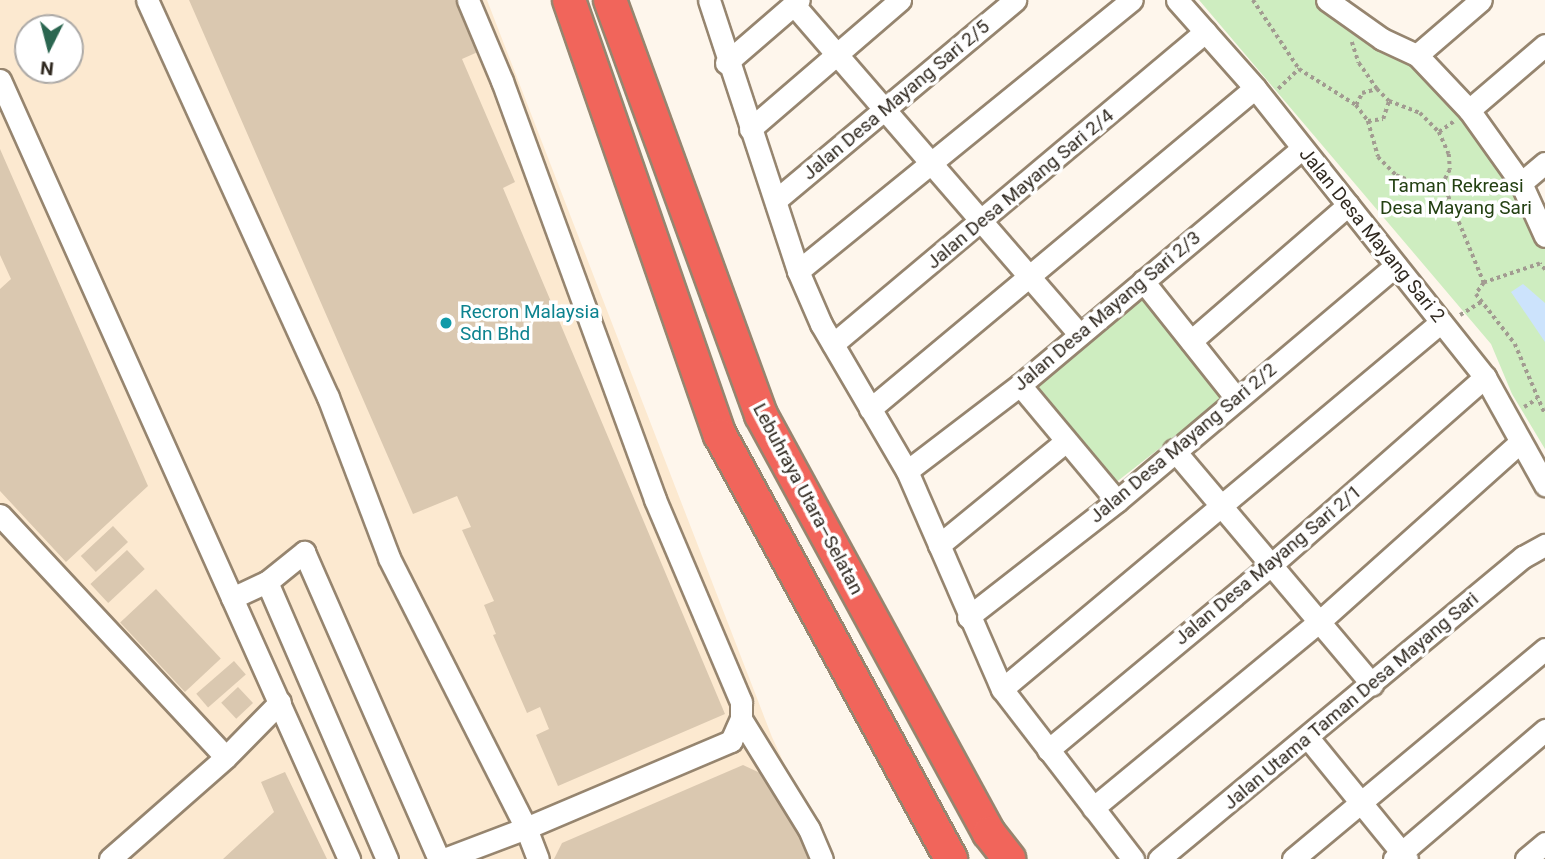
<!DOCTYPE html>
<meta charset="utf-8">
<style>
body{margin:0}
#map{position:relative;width:1545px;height:859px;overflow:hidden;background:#fef6ec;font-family:Roboto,sans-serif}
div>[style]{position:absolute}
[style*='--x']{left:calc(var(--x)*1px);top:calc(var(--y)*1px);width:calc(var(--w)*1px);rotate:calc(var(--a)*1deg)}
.built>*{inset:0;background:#fce9d0}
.green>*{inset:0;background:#ceedc0;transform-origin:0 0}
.water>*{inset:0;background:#cce3fc}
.building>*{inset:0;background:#dac8b0;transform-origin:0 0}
.path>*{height:3.5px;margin-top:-1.75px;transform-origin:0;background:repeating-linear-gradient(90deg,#a29b91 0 3.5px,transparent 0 7px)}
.roads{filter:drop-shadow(2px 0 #96856f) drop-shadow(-2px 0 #96856f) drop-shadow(0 2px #96856f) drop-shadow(0 -2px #96856f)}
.minor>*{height:21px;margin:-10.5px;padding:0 10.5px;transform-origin:10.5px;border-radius:10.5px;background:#fff}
.highway>*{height:32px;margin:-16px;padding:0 16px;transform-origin:16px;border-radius:16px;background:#f1655b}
.dots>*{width:19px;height:19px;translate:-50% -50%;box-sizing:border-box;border:4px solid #fff;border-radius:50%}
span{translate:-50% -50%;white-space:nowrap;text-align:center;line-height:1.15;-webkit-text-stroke:7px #fff;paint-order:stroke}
.street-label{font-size:19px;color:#302920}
.park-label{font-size:19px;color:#234012}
.culture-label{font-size:19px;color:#0d838f}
.left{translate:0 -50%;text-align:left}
.north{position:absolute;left:14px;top:14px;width:70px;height:70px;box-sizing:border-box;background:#fff;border:2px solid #aca9a6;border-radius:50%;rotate:186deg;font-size:19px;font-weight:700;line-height:28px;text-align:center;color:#302920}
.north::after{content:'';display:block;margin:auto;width:24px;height:32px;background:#2b6650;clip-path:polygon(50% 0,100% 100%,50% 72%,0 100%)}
</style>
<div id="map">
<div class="built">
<div style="clip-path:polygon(evenodd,0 0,487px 0,772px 737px,828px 859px,0 859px,0 0,28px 28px,70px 28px,70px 70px,28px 70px,28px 28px)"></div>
</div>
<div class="green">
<div style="clip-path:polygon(1199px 0,1330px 0,1421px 53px,1527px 185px,1545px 247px,1545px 449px,1512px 394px,1491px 344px)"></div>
<div style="left:1143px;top:295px;width:131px;height:143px;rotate:52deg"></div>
</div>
<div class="water">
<div style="clip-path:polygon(1523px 284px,1545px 303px,1545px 342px,1511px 292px)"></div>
</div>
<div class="building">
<div style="clip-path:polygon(189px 0,458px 0,480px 51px,462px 59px,515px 182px,503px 188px,725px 714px,558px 786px,536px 735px,549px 729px,540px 707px,527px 713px,493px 635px,496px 634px,484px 605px,494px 601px,462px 530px,471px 527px,457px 496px,413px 514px)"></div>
<div style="clip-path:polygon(0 149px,148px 486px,66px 562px,0 491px,0 289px,11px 279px,0 255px)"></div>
<div style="left:113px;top:526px;width:22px;height:44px;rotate:47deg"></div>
<div style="left:127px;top:550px;width:26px;height:50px;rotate:47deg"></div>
<div style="left:156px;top:589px;width:95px;height:49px;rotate:47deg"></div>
<div style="left:234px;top:661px;width:18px;height:50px;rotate:49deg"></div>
<div style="left:238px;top:687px;width:22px;height:23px;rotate:47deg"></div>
<div style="clip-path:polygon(743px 765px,775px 780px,810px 859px,554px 859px,562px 843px)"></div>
<div style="clip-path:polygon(285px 772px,327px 859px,223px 859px,274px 812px,261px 782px)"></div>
</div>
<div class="path">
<div style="--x:1253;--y:0;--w:83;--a:56.3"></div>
<div style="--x:1299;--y:69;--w:67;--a:32.3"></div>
<div style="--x:1356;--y:105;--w:20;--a:53"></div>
<div style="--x:1368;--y:121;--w:37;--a:74"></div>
<div style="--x:1378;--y:157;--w:25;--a:45"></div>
<div style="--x:1396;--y:175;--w:29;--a:22"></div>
<div style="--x:1423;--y:186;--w:20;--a:-9"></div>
<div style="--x:1352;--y:42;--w:22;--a:72"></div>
<div style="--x:1359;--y:63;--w:32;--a:55"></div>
<div style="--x:1377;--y:89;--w:17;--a:45"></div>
<div style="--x:1389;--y:101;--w:33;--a:21"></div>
<div style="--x:1420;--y:113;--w:27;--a:45"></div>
<div style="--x:1439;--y:132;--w:24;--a:66"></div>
<div style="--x:1449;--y:154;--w:16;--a:86"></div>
<div style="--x:1450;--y:170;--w:15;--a:118"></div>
<div style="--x:1443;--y:183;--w:108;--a:67.7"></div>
<div style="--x:1278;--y:89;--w:29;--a:-44"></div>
<div style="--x:1356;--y:105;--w:13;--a:-63"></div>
<div style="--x:1362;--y:93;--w:16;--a:-15"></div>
<div style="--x:1368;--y:121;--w:15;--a:-8"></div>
<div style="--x:1383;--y:119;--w:19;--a:-72"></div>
<div style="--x:1439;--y:132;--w:19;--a:-36"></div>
<div style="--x:1545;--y:270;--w:8;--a:-130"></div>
<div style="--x:1540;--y:264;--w:59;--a:161.3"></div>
<div style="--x:1484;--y:283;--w:14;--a:126"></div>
<div style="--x:1476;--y:294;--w:63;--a:52"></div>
<div style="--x:1515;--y:344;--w:76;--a:66.8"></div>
<div style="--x:1460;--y:315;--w:26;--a:-32"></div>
<div style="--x:1524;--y:407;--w:15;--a:-32"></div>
</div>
<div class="roads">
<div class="minor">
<div style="--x:147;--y:0;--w:436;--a:65.5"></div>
<div style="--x:328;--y:397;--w:172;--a:69.2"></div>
<div style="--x:389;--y:558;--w:303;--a:63.1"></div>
<div style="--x:526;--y:828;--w:223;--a:-23"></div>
<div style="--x:731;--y:741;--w:24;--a:-66"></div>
<div style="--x:741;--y:719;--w:17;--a:-90"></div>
<div style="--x:741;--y:702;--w:220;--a:-113"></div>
<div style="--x:655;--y:499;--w:445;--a:-110.1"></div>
<div style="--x:502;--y:81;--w:88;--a:-112.8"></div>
<div style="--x:709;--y:0;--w:285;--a:71.8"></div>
<div style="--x:798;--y:271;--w:58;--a:66.5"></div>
<div style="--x:821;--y:324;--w:170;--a:59.7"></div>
<div style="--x:907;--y:471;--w:238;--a:66.5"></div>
<div style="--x:1002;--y:689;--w:215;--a:52.4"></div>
<div style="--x:1177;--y:0;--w:118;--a:48.4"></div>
<div style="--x:1255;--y:88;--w:369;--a:51.5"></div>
<div style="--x:1485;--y:377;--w:124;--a:60.9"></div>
<div style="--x:1327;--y:0;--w:67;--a:35.3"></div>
<div style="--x:1382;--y:39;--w:38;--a:25"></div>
<div style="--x:1417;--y:55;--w:76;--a:46.6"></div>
<div style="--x:1469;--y:110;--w:90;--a:54.5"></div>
<div style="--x:1521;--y:183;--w:58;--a:65.6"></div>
<div style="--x:794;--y:5;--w:435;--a:49.1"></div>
<div style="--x:1417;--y:55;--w:84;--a:-40.7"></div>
<div style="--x:726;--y:63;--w:96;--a:-40.8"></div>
<div style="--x:0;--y:80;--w:854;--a:65.87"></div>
<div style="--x:1469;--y:110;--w:100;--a:-40.5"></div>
<div style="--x:750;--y:129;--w:198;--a:-40.7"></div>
<div style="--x:1521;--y:183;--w:31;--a:-40"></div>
<div style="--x:776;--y:200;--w:312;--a:-39.9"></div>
<div style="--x:798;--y:271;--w:430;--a:-39.1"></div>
<div style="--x:1143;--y:281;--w:149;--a:51.5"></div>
<div style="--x:1191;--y:341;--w:208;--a:-40.9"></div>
<div style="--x:833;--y:344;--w:486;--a:-40"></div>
<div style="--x:1020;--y:385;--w:151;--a:50.1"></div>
<div style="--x:870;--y:409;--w:501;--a:-39.82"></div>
<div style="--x:1174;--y:450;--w:307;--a:49.8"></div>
<div style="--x:907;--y:471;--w:142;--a:-37.3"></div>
<div style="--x:1020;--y:385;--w:368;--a:-40"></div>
<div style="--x:0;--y:515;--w:331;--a:47"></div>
<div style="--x:939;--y:545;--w:164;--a:-39.3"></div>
<div style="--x:267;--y:582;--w:302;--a:66.6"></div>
<div style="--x:232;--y:598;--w:38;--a:-25"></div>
<div style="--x:267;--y:582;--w:48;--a:-39"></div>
<div style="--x:304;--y:552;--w:335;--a:66.3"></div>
<div style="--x:968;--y:617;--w:189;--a:-37.9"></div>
<div style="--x:1117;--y:501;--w:365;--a:-40.2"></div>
<div style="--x:1002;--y:689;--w:572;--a:-39.9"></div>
<div style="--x:741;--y:719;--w:129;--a:58.3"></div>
<div style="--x:809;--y:829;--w:33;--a:67"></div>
<div style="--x:1309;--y:739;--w:155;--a:50.8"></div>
<div style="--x:1048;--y:750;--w:290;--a:-39.7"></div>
<div style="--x:1271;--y:565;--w:285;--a:-41.3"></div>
<div style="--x:1093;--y:808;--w:293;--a:-39.5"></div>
<div style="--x:1319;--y:622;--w:270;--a:-41.8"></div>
<div style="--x:110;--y:859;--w:154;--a:-41.3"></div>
<div style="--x:226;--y:757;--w:77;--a:-45.5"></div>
<div style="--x:444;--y:859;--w:88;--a:-20.7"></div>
<div style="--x:526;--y:828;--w:33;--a:69"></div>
<div style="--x:1159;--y:859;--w:473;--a:-39.7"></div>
<div style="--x:1523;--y:557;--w:25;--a:-29"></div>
<div style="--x:1293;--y:859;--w:328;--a:-39.8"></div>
<div style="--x:1394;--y:859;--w:199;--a:-40.5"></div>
<div style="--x:1526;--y:859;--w:25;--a:-40"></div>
</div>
<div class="highway">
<div style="--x:569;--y:0;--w:460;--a:70.9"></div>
<div style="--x:720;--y:435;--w:483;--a:61.4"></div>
<div style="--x:610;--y:0;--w:442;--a:70"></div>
<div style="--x:761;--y:415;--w:476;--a:61.4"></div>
<div style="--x:989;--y:833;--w:33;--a:52"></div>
</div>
</div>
<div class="dots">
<div style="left:446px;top:323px;background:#0f9aa8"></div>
</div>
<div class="street-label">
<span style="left:896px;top:100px;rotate:-40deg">Jalan Desa Mayang Sari 2/5</span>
<span style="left:1020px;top:189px;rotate:-40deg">Jalan Desa Mayang Sari 2/4</span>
<span style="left:1372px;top:235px;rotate:51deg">Jalan Desa Mayang Sari 2</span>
<span style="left:1107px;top:311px;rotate:-40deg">Jalan Desa Mayang Sari 2/3</span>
<span style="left:1183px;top:443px;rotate:-40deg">Jalan Desa Mayang Sari 2/2</span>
<span style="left:808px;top:499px;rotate:62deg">Lebuhraya Utara–Selatan</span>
<span style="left:1268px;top:565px;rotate:-40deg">Jalan Desa Mayang Sari 2/1</span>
<span style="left:1351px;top:701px;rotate:-40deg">Jalan Utama Taman Desa Mayang Sari</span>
</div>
<div class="park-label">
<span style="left:1456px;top:197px">Taman Rekreasi<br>Desa Mayang Sari</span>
</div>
<div class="culture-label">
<span class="left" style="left:460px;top:323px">Recron Malaysia<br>Sdn Bhd</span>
</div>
<div class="north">N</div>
</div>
